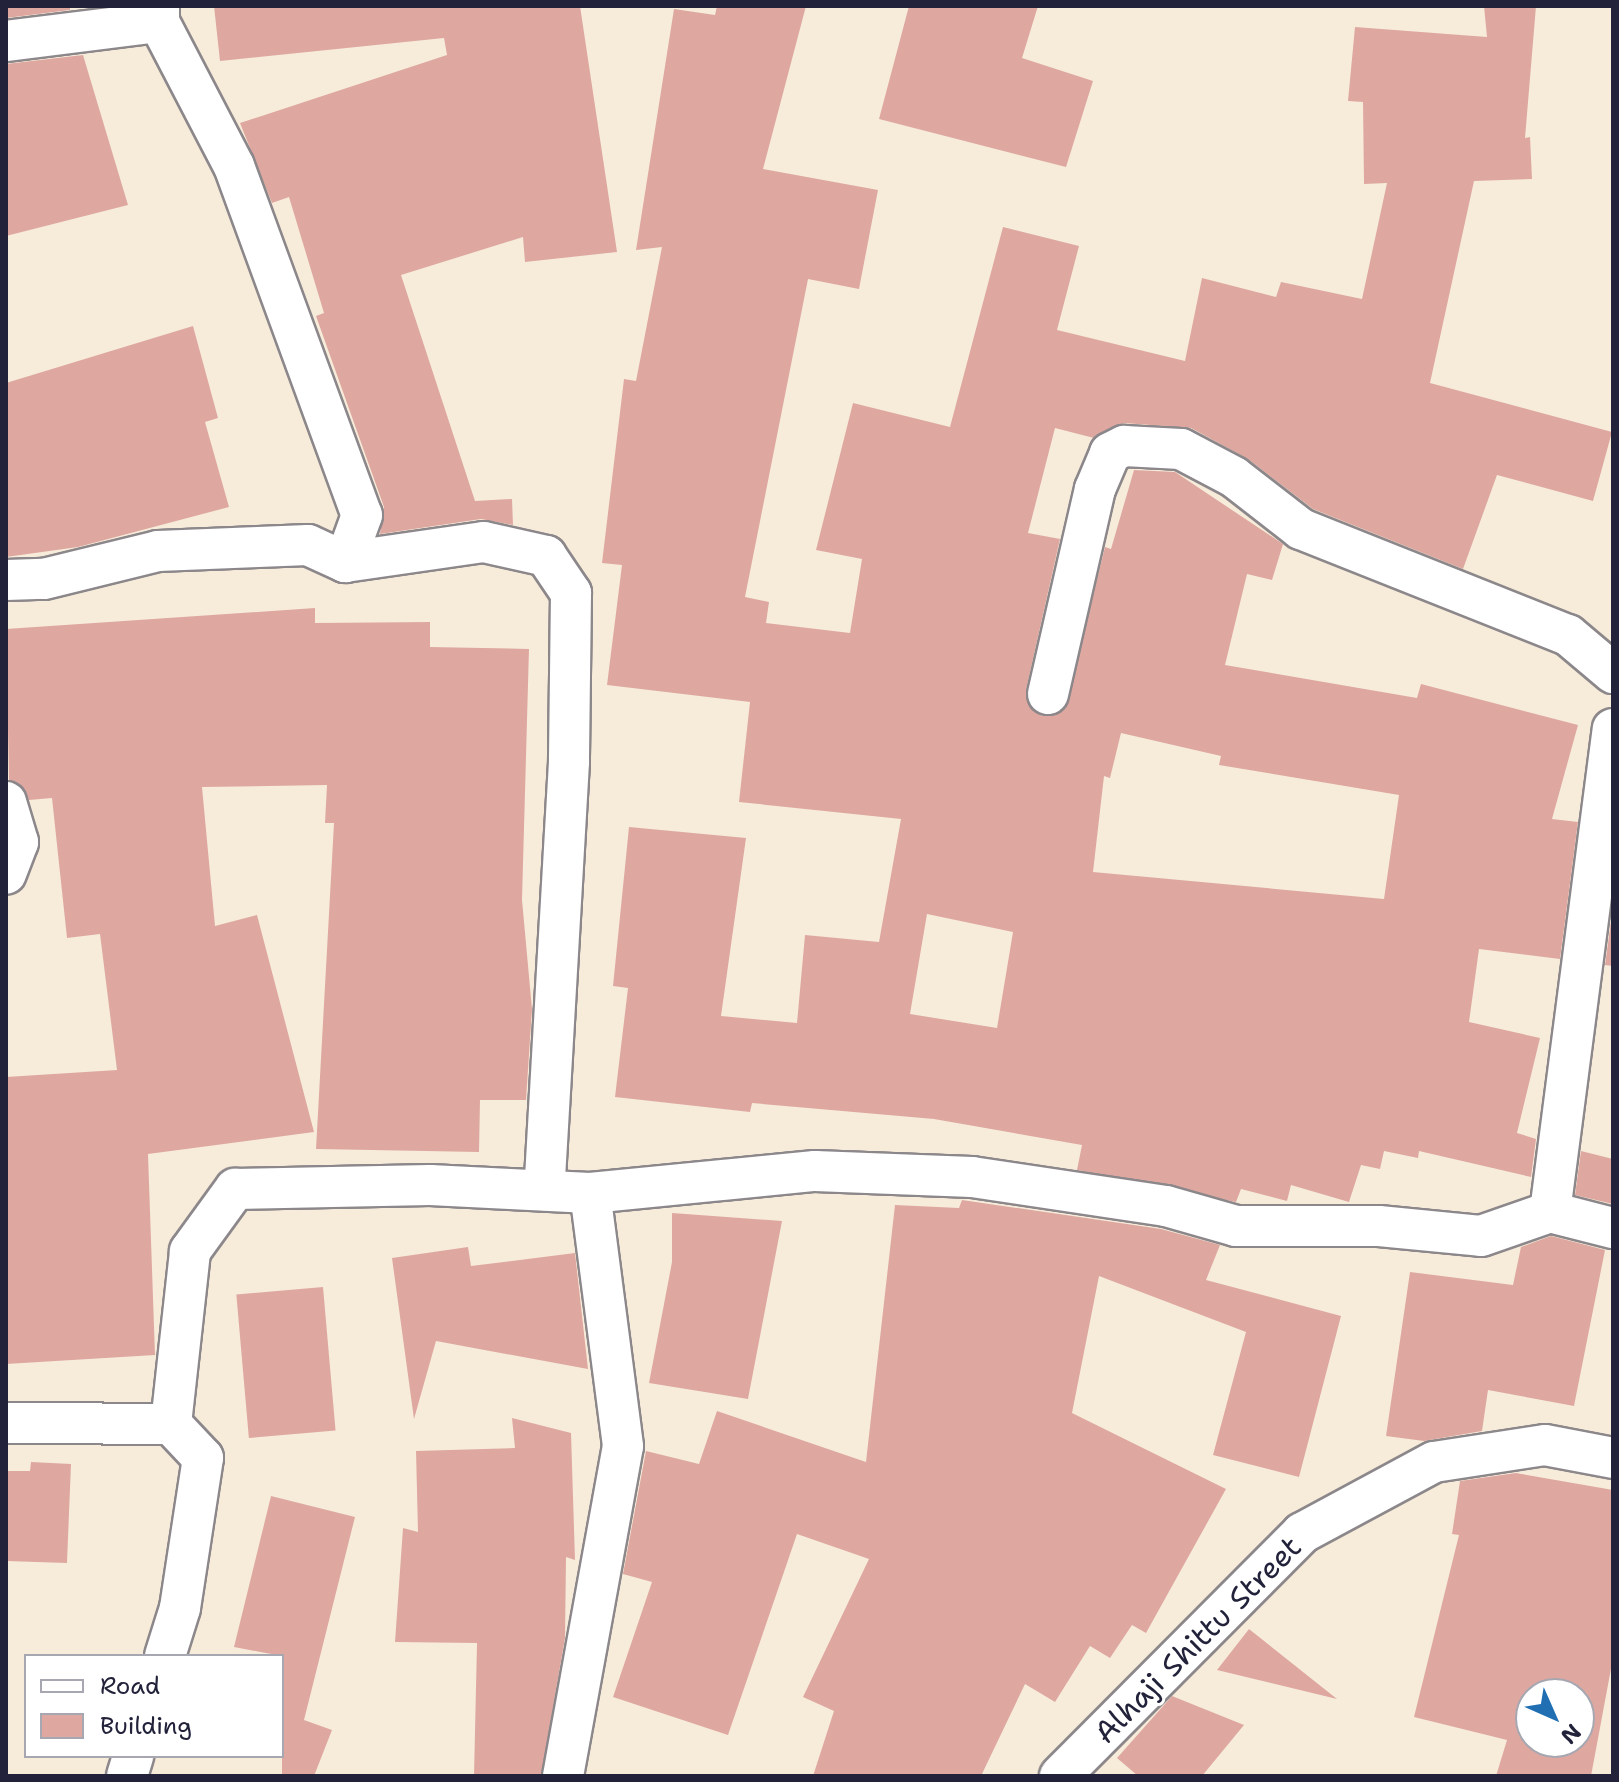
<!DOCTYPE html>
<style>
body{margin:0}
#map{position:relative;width:1619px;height:1782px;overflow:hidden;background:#f7ecda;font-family:"Shantell Sans",sans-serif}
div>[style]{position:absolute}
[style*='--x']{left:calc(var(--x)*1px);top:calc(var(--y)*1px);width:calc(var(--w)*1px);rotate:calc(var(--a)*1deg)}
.building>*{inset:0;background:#dea8a1;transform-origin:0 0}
.roads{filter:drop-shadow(2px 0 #8c878a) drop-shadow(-2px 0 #8c878a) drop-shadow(0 2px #8c878a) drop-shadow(0 -2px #8c878a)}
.street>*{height:40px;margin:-20px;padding:0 20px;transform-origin:20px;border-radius:20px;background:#fff}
span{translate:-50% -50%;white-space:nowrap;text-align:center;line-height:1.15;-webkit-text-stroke:6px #fff;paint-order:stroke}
.street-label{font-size:30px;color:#22223b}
.frame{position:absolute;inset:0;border:8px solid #22223b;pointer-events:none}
.legend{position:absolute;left:24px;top:1654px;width:260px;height:104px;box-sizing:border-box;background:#fff;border:2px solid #a7a7b1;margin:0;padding:10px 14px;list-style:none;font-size:24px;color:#22223b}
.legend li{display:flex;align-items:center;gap:16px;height:40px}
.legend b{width:40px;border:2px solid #a7a7b1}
.north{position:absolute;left:1515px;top:1678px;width:80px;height:80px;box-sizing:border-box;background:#fff;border:2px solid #a7a7b1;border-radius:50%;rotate:135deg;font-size:22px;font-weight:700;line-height:32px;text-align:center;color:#22223b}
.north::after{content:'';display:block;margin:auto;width:28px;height:36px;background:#1f6fb2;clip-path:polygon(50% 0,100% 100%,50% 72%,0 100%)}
</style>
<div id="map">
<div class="building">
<div style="clip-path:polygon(6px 6px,70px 6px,70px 10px,6px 18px)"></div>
<div style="clip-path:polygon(214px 6px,580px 6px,617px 252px,525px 262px,523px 237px,401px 275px,475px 501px,512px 499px,513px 525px,481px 519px,380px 534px,384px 507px,316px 316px,324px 313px,289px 197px,272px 203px,240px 123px,447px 55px,444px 38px,220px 61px)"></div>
<div style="clip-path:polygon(evenodd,717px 6px,806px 6px,763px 169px,878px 190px,859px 289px,808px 279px,745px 597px,769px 602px,766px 623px,850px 633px,862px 559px,816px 550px,853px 403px,950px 427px,1003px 227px,1079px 246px,1057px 330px,1185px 361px,1202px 278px,1276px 297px,1281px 282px,1362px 299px,1387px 183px,1364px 184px,1363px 102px,1348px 101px,1355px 27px,1487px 37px,1484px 6px,1536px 6px,1525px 138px,1530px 137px,1532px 179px,1474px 181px,1430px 383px,1612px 432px,1593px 501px,1497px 475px,1463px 569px,1313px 509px,1248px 459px,1191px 428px,1124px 423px,1094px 438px,1055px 428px,1028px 533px,1060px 539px,1026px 690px,1042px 716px,1065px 709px,1105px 547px,1111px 549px,1134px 470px,1175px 472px,1283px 544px,1272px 580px,1247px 574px,1225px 665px,1417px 698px,1421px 684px,1578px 725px,1552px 819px,1578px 822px,1560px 959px,1479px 949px,1469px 1022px,1540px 1038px,1517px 1133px,1536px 1139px,1531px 1177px,1419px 1151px,1418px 1158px,1384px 1151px,1380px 1169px,1361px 1165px,1349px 1202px,1291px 1185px,1287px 1201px,1241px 1189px,1236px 1202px,1077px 1170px,1082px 1145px,934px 1119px,752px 1103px,750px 1112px,615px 1097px,628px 988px,613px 986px,629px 827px,746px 838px,721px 1016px,797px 1023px,805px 935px,879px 942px,901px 819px,739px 802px,750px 702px,607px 685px,622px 565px,602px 563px,624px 379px,636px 381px,662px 247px,636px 250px,674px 9px,715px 15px,717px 6px,1121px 733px,1221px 756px,1219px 765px,1399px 795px,1384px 899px,1093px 872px,1104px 776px,1110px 778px,1121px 733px,717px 6px,927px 914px,1013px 932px,997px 1028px,910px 1014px,927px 914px)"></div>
<div style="clip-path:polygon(909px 6px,1038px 6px,1022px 58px,1093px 81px,1066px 167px,879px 119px)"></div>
<div style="clip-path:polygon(83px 55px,128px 205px,6px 236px,6px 64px)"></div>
<div style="clip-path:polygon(193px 326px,218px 418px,205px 422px,229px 507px,78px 547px,6px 557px,6px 383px)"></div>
<div style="clip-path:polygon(315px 608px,315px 623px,430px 622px,430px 647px,529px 649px,522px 900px,532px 1009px,526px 1100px,480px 1100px,479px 1152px,316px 1149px,334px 823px,325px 823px,327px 785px,202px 787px,215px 926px,257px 915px,314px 1132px,148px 1154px,155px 1355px,6px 1364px,6px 1077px,117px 1070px,100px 934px,67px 938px,52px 798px,29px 800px,9px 780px,6px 629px)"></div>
<div style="clip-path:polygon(1613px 907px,1613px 966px,1605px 965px)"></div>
<div style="clip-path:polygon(1581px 1151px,1613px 1159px,1613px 1204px,1575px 1195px)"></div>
<div style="clip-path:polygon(962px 1200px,1161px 1229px,1220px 1245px,1206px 1280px,1341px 1316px,1299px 1477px,1213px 1455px,1246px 1332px,1099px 1276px,1072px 1413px,1226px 1489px,1146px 1633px,1132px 1625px,1110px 1658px,1090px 1646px,1055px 1702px,1025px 1684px,981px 1776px,813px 1776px,834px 1711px,803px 1697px,869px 1559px,797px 1534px,728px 1735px,613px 1697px,652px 1582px,623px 1574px,646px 1451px,699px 1464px,717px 1411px,866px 1462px,895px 1205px,959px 1208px)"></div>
<div style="clip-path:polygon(672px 1213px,782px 1221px,748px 1399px,649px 1383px,672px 1262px)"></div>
<div style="clip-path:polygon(1551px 1236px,1605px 1250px,1574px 1406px,1488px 1390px,1482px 1431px,1424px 1441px,1386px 1436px,1410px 1272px,1513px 1285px,1521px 1247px)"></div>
<div style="clip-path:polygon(468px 1247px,471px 1266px,575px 1253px,588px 1369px,436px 1341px,414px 1419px,392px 1258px)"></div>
<div style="left:323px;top:1287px;width:144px;height:87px;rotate:85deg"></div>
<div style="clip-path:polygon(512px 1418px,571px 1433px,575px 1560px,566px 1557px,565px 1638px,541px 1776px,474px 1776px,477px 1643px,395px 1642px,403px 1528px,418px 1532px,416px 1451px,515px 1448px)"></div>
<div style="clip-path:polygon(31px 1462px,71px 1464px,67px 1563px,6px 1561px,6px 1471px,30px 1471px)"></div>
<div style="clip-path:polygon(evenodd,1516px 1473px,1613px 1490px,1613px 1658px,1591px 1776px,1496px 1776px,1507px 1740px,1414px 1717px,1459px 1535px,1452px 1534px,1460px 1481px,1516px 1473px,1531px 1694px,1579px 1694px,1579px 1742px,1531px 1742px,1531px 1694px)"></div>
<div style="clip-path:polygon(271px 1496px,355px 1517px,304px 1720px,332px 1730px,314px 1776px,282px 1776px,282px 1656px,234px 1647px)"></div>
<div style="clip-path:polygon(1249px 1629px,1337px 1699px,1217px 1670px)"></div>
<div style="clip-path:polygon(1172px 1696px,1244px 1725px,1202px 1776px,1138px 1776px,1117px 1758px)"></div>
</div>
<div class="roads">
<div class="street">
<div style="--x:159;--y:6;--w:16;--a:90"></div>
<div style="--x:159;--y:22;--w:162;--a:62.5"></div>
<div style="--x:234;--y:166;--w:372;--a:69.9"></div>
<div style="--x:362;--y:515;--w:50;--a:109.9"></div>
<div style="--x:6;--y:41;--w:154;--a:-7.1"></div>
<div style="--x:6;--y:580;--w:38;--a:-2"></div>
<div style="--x:44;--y:579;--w:117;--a:-13.8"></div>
<div style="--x:158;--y:551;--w:150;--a:-2.3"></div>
<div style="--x:308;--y:545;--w:41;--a:24.7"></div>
<div style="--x:345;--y:562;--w:140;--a:-8.2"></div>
<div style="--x:484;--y:542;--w:64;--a:12.7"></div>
<div style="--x:546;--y:556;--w:45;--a:56"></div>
<div style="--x:571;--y:593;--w:169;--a:90.7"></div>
<div style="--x:569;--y:762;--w:429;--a:93.3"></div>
<div style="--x:1048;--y:694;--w:210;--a:-77.1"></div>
<div style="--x:1095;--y:489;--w:39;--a:-67"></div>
<div style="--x:1110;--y:453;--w:16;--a:-27"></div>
<div style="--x:1124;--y:446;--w:57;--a:3"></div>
<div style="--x:1181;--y:449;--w:60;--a:27.8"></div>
<div style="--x:1234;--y:477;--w:85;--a:37.8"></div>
<div style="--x:1301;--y:529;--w:287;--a:21.7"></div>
<div style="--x:1568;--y:635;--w:59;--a:40.2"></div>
<div style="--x:6;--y:802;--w:42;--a:73.3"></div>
<div style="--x:18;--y:842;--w:34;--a:111"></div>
<div style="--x:1550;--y:1212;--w:487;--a:-82.6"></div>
<div style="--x:6;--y:1423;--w:165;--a:0.3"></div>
<div style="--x:165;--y:1656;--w:50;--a:-72.6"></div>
<div style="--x:180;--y:1608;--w:152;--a:-81.3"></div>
<div style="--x:203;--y:1458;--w:47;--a:-133.3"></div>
<div style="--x:171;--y:1424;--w:174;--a:-83.7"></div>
<div style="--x:190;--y:1251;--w:77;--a:-54"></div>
<div style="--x:235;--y:1189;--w:195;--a:-1.2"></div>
<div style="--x:430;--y:1185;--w:160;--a:2.9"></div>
<div style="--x:590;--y:1193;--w:226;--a:-5.6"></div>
<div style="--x:815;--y:1171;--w:157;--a:2.2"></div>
<div style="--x:972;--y:1177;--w:196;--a:8.5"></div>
<div style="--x:1166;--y:1206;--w:73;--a:15.9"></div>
<div style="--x:1236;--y:1226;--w:143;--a:0"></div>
<div style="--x:1379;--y:1226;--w:102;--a:5.6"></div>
<div style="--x:1481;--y:1236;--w:73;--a:-19.2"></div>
<div style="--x:1550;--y:1212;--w:65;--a:14.3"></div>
<div style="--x:127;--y:1776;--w:21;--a:-73"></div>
<div style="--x:563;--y:1776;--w:335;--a:-79.7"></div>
<div style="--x:623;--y:1446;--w:255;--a:-97.4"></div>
<div style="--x:1060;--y:1776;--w:343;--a:-45.1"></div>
<div style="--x:1302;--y:1533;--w:150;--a:-28.3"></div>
<div style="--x:1434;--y:1462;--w:112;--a:-8.7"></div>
<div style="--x:1545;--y:1445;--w:69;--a:10.8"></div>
</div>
</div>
<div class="street-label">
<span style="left:1198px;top:1640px;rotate:-45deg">Alhaji Shittu Street</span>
</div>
<div class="frame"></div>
<ul class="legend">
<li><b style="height:10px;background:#fff"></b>Road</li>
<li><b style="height:22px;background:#dea8a1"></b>Building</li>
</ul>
<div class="north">N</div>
</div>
